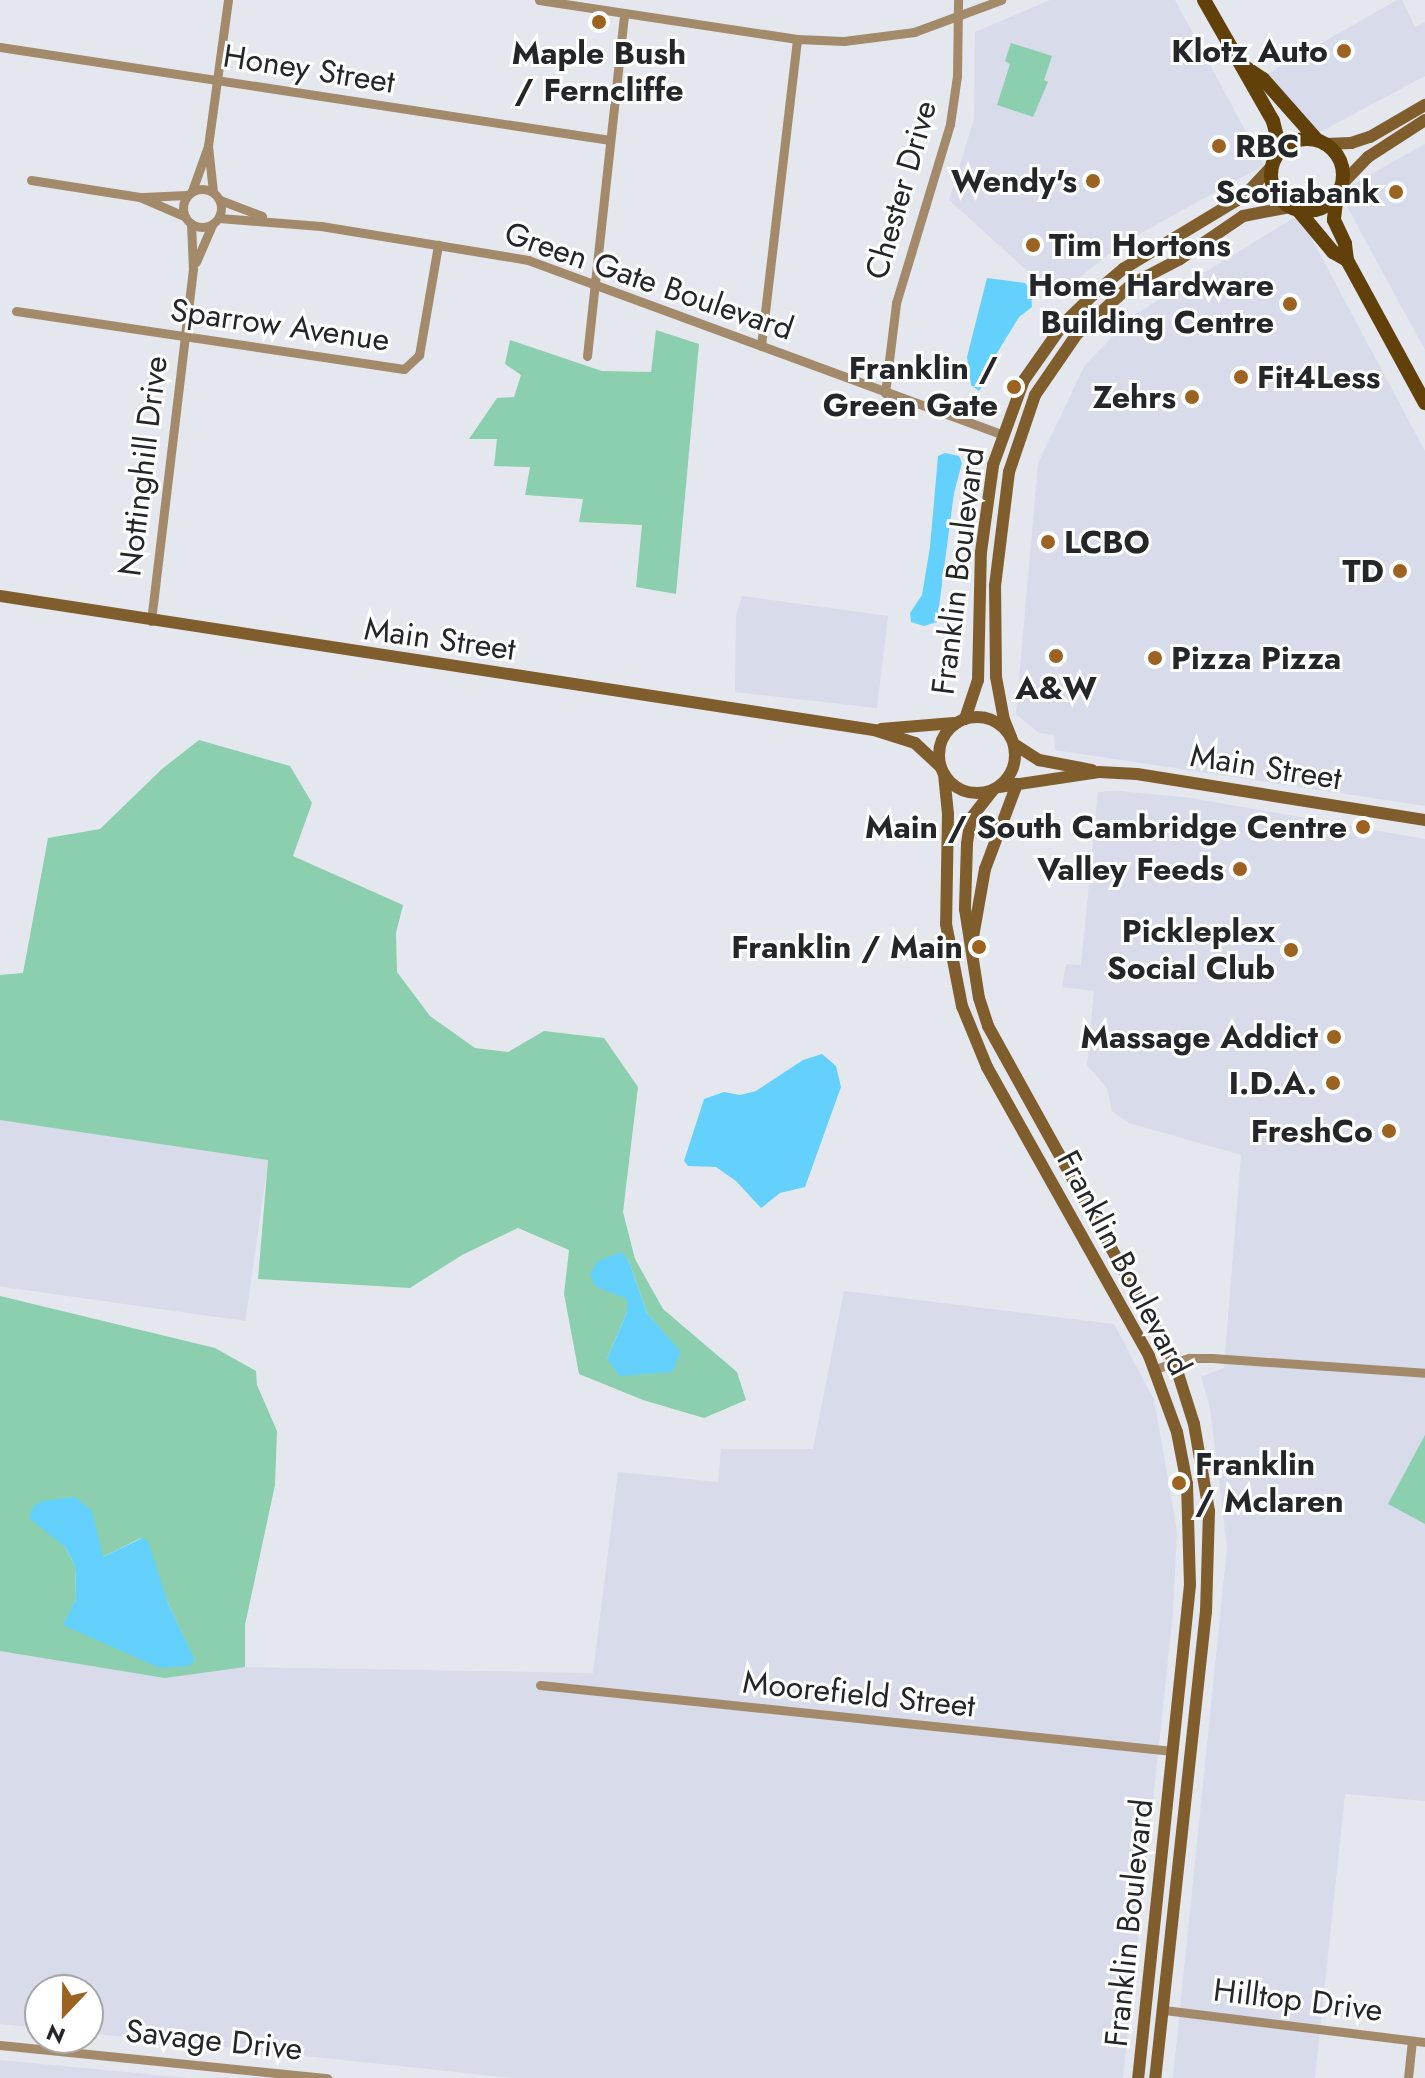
<!DOCTYPE html>
<style>
body{margin:0}
#map{position:relative;width:1425px;height:2078px;overflow:hidden;background:#e5e7ef;font-family:Jost,sans-serif}
div>[style]{position:absolute}
[style*='--x']{left:calc(var(--x)*1px);top:calc(var(--y)*1px);width:calc(var(--w)*1px);rotate:calc(var(--a)*1deg)}
.built>*{inset:0;background:#d7dbea;transform-origin:0 0}
.green>*{inset:0;background:#8bcfaf}
.water>*{inset:0;background:#64d1fd}
.minor>*{height:9px;margin:-4.5px;padding:0 4.5px;transform-origin:4.5px;border-radius:4.5px;background:#a38a6b}
.minor>.ring{margin:-4.5px;padding:0;box-sizing:content-box;background:none;border:9px solid #a38a6b;border-radius:50%}
.secondary>*{height:12px;margin:-6px;padding:0 6px;transform-origin:6px;border-radius:6px;background:#805d2d}
.secondary>.ring{margin:-6px;padding:0;box-sizing:content-box;background:none;border:12px solid #805d2d;border-radius:50%}
.primary>*{height:14px;margin:-7px;padding:0 7px;transform-origin:7px;border-radius:7px;background:#61400a}
.primary>.ring{margin:-7px;padding:0;box-sizing:content-box;background:none;border:14px solid #61400a;border-radius:50%}
.dots>*{width:22px;height:22px;translate:-50% -50%;box-sizing:border-box;border:4px solid #fff;border-radius:50%}
span{translate:-50% -50%;white-space:nowrap;text-align:center;line-height:1.15;-webkit-text-stroke:6px #fff;paint-order:stroke}
.poi-label{font-size:32px;color:#252629;font-weight:700}
.right{translate:-100% -50%;text-align:right}
.left{translate:0 -50%;text-align:left}
.street-label{font-size:32px;color:#252629}
.north{position:absolute;left:24px;top:1974px;width:80px;height:80px;box-sizing:border-box;background:#fff;border:2px solid #a8a8a9;border-radius:50%;rotate:202deg;font-size:22px;font-weight:700;line-height:32px;text-align:center;color:#252629}
.north::after{content:'';display:block;margin:auto;width:28px;height:36px;background:#9b6220;clip-path:polygon(50% 0,100% 100%,50% 72%,0 100%)}
</style>
<div id="map">
<div class="built">
<div style="clip-path:polygon(1050px 0,1175px 0,1264px 165px,1125px 242px,1055px 296px,949px 200px,974px 119px,975px 32px)"></div>
<div style="clip-path:polygon(1397px 0,1402px 0,1415px 27px,1425px 22px,1425px 76px,1305px 140px,1267px 74px)"></div>
<div style="clip-path:polygon(1425px 144px,1425px 350px,1339px 192px)"></div>
<div style="clip-path:polygon(1299px 215px,1425px 451px,1425px 806px,1055px 750px,1054px 735px,1039px 733px,1016px 714px,1038px 463px,1085px 365px,1134px 315px)"></div>
<div style="clip-path:polygon(742px 596px,888px 616px,877px 708px,735px 692px,736px 616px)"></div>
<div style="clip-path:polygon(1119px 791px,1191px 798px,1425px 839px,1425px 1801px,1345px 1794px,1315px 2078px,1173px 2078px,1227px 1548px,1210px 1408px,1201px 1377px,1224px 1368px,1241px 1155px,1129px 1123px,1112px 1111px,1107px 1088px,1087px 1065px,1094px 991px,1062px 987px,1066px 964px,1081px 965px,1098px 792px)"></div>
<div style="left:0;top:1120px;width:271px;height:165px;rotate:8deg"></div>
<div style="clip-path:polygon(844px 1291px,1114px 1324px,1154px 1400px,1177px 1530px,1173px 1613px,1123px 2078px,512px 2078px,88px 2033px,88px 1990px,40px 1990px,40px 2028px,0 2024px,0 1644px,245px 1667px,593px 1673px,618px 1472px,718px 1482px,721px 1449px,813px 1449px)"></div>
<div style="clip-path:polygon(0 2060px,188px 2078px,0 2078px)"></div>
</div>
<div class="green">
<div style="clip-path:polygon(1011px 43px,1052px 56px,1044px 80px,1048px 82px,1033px 117px,997px 105px,1010px 64px,1005px 61px)"></div>
<div style="clip-path:polygon(656px 330px,699px 344px,676px 594px,636px 587px,642px 525px,579px 522px,583px 499px,525px 495px,530px 467px,494px 466px,497px 439px,469px 439px,497px 398px,514px 397px,521px 375px,505px 364px,510px 340px,602px 371px,651px 372px)"></div>
<div style="clip-path:polygon(evenodd,199px 740px,290px 766px,312px 803px,293px 856px,403px 905px,396px 933px,397px 972px,430px 1016px,475px 1048px,508px 1052px,544px 1031px,604px 1038px,638px 1087px,623px 1212px,635px 1259px,663px 1309px,737px 1372px,746px 1400px,704px 1418px,643px 1400px,579px 1374px,564px 1294px,569px 1250px,518px 1228px,462px 1255px,410px 1288px,258px 1279px,268px 1160px,0 1120px,0 975px,23px 973px,48px 838px,100px 829px,162px 769px,199px 740px,628px 1259px,647px 1313px,680px 1352px,607px 1359px,627px 1312px,628px 1259px)"></div>
<div style="clip-path:polygon(evenodd,0 1296px,215px 1348px,256px 1371px,257px 1385px,277px 1431px,275px 1485px,245px 1625px,245px 1667px,165px 1678px,0 1651px,0 1296px,141px 1538px,168px 1603px,195px 1661px,64px 1625px,76px 1599px,75px 1566px,65px 1547px,103px 1557px,141px 1538px)"></div>
<div style="clip-path:polygon(1425px 1435px,1425px 1524px,1388px 1504px)"></div>
</div>
<div class="water">
<div style="clip-path:polygon(987px 278px,1025px 283px,1031px 290px,1032px 307px,1019px 317px,997px 353px,991px 374px,979px 391px,971px 385px,967px 357px)"></div>
<div style="clip-path:polygon(945px 453px,959px 456px,962px 463px,954px 493px,937px 622px,924px 626px,911px 622px,910px 613px,922px 595px,930px 547px,938px 456px)"></div>
<div style="clip-path:polygon(822px 1054px,836px 1066px,841px 1087px,805px 1187px,780px 1193px,761px 1208px,736px 1181px,716px 1167px,688px 1166px,684px 1161px,704px 1099px,724px 1092px,740px 1095px,756px 1091px,803px 1060px)"></div>
<div style="clip-path:polygon(621px 1252px,628px 1259px,647px 1313px,681px 1352px,672px 1372px,620px 1376px,607px 1359px,627px 1312px,627px 1299px,595px 1286px,590px 1274px,598px 1261px)"></div>
<div style="clip-path:polygon(75px 1497px,92px 1511px,103px 1557px,142px 1538px,148px 1541px,168px 1603px,195px 1660px,189px 1666px,160px 1668px,63px 1625px,76px 1599px,75px 1566px,65px 1547px,29px 1518px,34px 1506px,42px 1501px)"></div>
</div>
<div class="minor">
<div style="--x:539;--y:0;--w:261;--a:8.6"></div>
<div style="--x:797;--y:39;--w:47;--a:2.4"></div>
<div style="--x:844;--y:41;--w:71;--a:-7.3"></div>
<div style="--x:914;--y:32;--w:93;--a:-20.2"></div>
<div style="--x:0;--y:47;--w:617;--a:8.67"></div>
<div style="--x:208;--y:146;--w:46;--a:83.8"></div>
<div style="--x:31;--y:180;--w:110;--a:8.9"></div>
<div style="--x:140;--y:197;--w:48;--a:23.4"></div>
<div class="ring" style="left:183px;top:189px;width:29px;height:29px"></div>
<div style="--x:192;--y:191;--w:48;--a:-70.4"></div>
<div style="--x:208;--y:146;--w:147;--a:-82.2"></div>
<div style="--x:143;--y:197;--w:44;--a:-2.6"></div>
<div style="--x:220;--y:200;--w:45;--a:20.9"></div>
<div style="--x:219;--y:218;--w:102;--a:4.5"></div>
<div style="--x:321;--y:226;--w:210;--a:9.3"></div>
<div style="--x:528;--y:260;--w:504;--a:20.2"></div>
<div style="--x:196;--y:262;--w:40;--a:-66.6"></div>
<div style="--x:16;--y:311;--w:392;--a:8.5"></div>
<div style="--x:404;--y:369;--w:21;--a:-43"></div>
<div style="--x:419;--y:355;--w:112;--a:-80.2"></div>
<div style="--x:761;--y:346;--w:309;--a:-83.3"></div>
<div style="--x:587;--y:356;--w:345;--a:-83.8"></div>
<div style="--x:885;--y:393;--w:91;--a:-83"></div>
<div style="--x:896;--y:303;--w:187;--a:-73.2"></div>
<div style="--x:950;--y:124;--w:49;--a:-81.7"></div>
<div style="--x:957;--y:76;--w:76;--a:-89.2"></div>
<div style="--x:151;--y:621;--w:354;--a:-83.2"></div>
<div style="--x:193;--y:269;--w:45;--a:-92.5"></div>
<div style="--x:1155;--y:1369;--w:36;--a:-18"></div>
<div style="--x:1189;--y:1358;--w:23;--a:0"></div>
<div style="--x:1212;--y:1358;--w:214;--a:4"></div>
<div style="--x:540;--y:1685;--w:636;--a:5.95"></div>
<div style="--x:1164;--y:2010;--w:263;--a:7"></div>
<div style="--x:0;--y:2045;--w:329;--a:5.8"></div>
<div style="--x:1408;--y:2078;--w:37;--a:-84"></div>
</div>
<div class="secondary">
<div style="--x:1325;--y:144;--w:26;--a:-2"></div>
<div style="--x:1351;--y:143;--w:20;--a:-18"></div>
<div style="--x:1370;--y:137;--w:64;--a:-30.2"></div>
<div style="--x:1341;--y:185;--w:39;--a:-46"></div>
<div style="--x:1368;--y:157;--w:68;--a:-33"></div>
<div style="--x:0;--y:596;--w:884;--a:8.72"></div>
<div style="--x:874;--y:730;--w:43;--a:17.6"></div>
<div style="--x:915;--y:743;--w:35;--a:43"></div>
<div class="ring" style="left:939px;top:717px;width:64px;height:64px"></div>
<div style="--x:965;--y:719;--w:41;--a:-71.6"></div>
<div style="--x:978;--y:680;--w:128;--a:-88.7"></div>
<div style="--x:981;--y:552;--w:88;--a:-82.1"></div>
<div style="--x:993;--y:465;--w:90;--a:-70"></div>
<div style="--x:1024;--y:380;--w:70;--a:-54.9"></div>
<div style="--x:1064;--y:323;--w:47;--a:-44.1"></div>
<div style="--x:1098;--y:290;--w:33;--a:-40"></div>
<div style="--x:1123;--y:269;--w:141;--a:-31.1"></div>
<div style="--x:1244;--y:196;--w:40;--a:-47"></div>
<div style="--x:881;--y:729;--w:73;--a:-4.7"></div>
<div style="--x:1011;--y:737;--w:18;--a:-112"></div>
<div style="--x:1004;--y:720;--w:44;--a:-100.5"></div>
<div style="--x:996;--y:677;--w:91;--a:-90.6"></div>
<div style="--x:995;--y:586;--w:115;--a:-83"></div>
<div style="--x:1009;--y:472;--w:81;--a:-71.3"></div>
<div style="--x:1035;--y:395;--w:74;--a:-55.5"></div>
<div style="--x:1077;--y:334;--w:74;--a:-42.3"></div>
<div style="--x:1132;--y:284;--w:54;--a:-27.5"></div>
<div style="--x:1180;--y:259;--w:76;--a:-34.3"></div>
<div style="--x:1243;--y:216;--w:48;--a:-10.8"></div>
<div style="--x:1014;--y:744;--w:30;--a:33"></div>
<div style="--x:1039;--y:760;--w:54;--a:10.7"></div>
<div style="--x:944;--y:774;--w:40;--a:84.3"></div>
<div style="--x:948;--y:814;--w:110;--a:91"></div>
<div style="--x:946;--y:924;--w:84;--a:79"></div>
<div style="--x:962;--y:1006;--w:66;--a:67.7"></div>
<div style="--x:987;--y:1067;--w:331;--a:60.7"></div>
<div style="--x:1149;--y:1356;--w:81;--a:69.8"></div>
<div style="--x:1177;--y:1432;--w:53;--a:79.1"></div>
<div style="--x:1187;--y:1484;--w:101;--a:88.3"></div>
<div style="--x:1190;--y:1585;--w:496;--a:96"></div>
<div style="--x:999;--y:787;--w:101;--a:-8.5"></div>
<div style="--x:1099;--y:772;--w:38;--a:3"></div>
<div style="--x:1137;--y:774;--w:292;--a:9.1"></div>
<div style="--x:993;--y:790;--w:36;--a:128"></div>
<div style="--x:971;--y:818;--w:26;--a:99"></div>
<div style="--x:967;--y:844;--w:65;--a:91.8"></div>
<div style="--x:965;--y:909;--w:90;--a:81.1"></div>
<div style="--x:979;--y:998;--w:29;--a:72"></div>
<div style="--x:988;--y:1026;--w:383;--a:61"></div>
<div style="--x:1174;--y:1361;--w:66;--a:72.4"></div>
<div style="--x:1194;--y:1424;--w:88;--a:80.2"></div>
<div style="--x:1209;--y:1511;--w:100;--a:91.7"></div>
<div style="--x:1206;--y:1611;--w:470;--a:96.2"></div>
<div style="--x:973;--y:937;--w:69;--a:-80"></div>
<div style="--x:985;--y:869;--w:91;--a:-69.4"></div>
</div>
<div class="primary">
<div style="--x:1204;--y:0;--w:139;--a:60.3"></div>
<div style="--x:1273;--y:121;--w:16;--a:76"></div>
<div style="--x:1277;--y:137;--w:19;--a:96"></div>
<div style="--x:1245;--y:67;--w:22;--a:34"></div>
<div style="--x:1263;--y:79;--w:81;--a:48.5"></div>
<div class="ring" style="left:1271px;top:139px;width:58px;height:58px"></div>
<div style="--x:1337;--y:194;--w:26;--a:97"></div>
<div style="--x:1334;--y:220;--w:26;--a:65"></div>
<div style="--x:1345;--y:244;--w:16;--a:83"></div>
<div style="--x:1347;--y:260;--w:163;--a:61.4"></div>
<div style="--x:1298;--y:210;--w:55;--a:50.2"></div>
<div style="--x:1333;--y:252;--w:16;--a:30"></div>
</div>
<div class="dots">
<div style="left:599px;top:22px;background:#9b6220"></div>
<div style="left:1344px;top:51px;background:#9b6220"></div>
<div style="left:1219px;top:146px;background:#9b6220"></div>
<div style="left:1093px;top:181px;background:#9b6220"></div>
<div style="left:1396px;top:192px;background:#9b6220"></div>
<div style="left:1033px;top:245px;background:#9b6220"></div>
<div style="left:1290px;top:304px;background:#9b6220"></div>
<div style="left:1241px;top:377px;background:#9b6220"></div>
<div style="left:1014px;top:387px;background:#9b6220"></div>
<div style="left:1192px;top:397px;background:#9b6220"></div>
<div style="left:1048px;top:542px;background:#9b6220"></div>
<div style="left:1400px;top:571px;background:#9b6220"></div>
<div style="left:1056px;top:656px;background:#9b6220"></div>
<div style="left:1155px;top:658px;background:#9b6220"></div>
<div style="left:1363px;top:827px;background:#9b6220"></div>
<div style="left:1240px;top:869px;background:#9b6220"></div>
<div style="left:979px;top:947px;background:#9b6220"></div>
<div style="left:1291px;top:950px;background:#9b6220"></div>
<div style="left:1334px;top:1037px;background:#9b6220"></div>
<div style="left:1333px;top:1083px;background:#9b6220"></div>
<div style="left:1389px;top:1131px;background:#9b6220"></div>
<div style="left:1179px;top:1483px;background:#9b6220"></div>
</div>
<div class="poi-label">
<span class="right" style="left:1328px;top:51px">Klotz Auto</span>
<span style="left:599px;top:72px">Maple Bush<br>/ Ferncliffe</span>
<span class="left" style="left:1235px;top:146px">RBC</span>
<span class="right" style="left:1077px;top:181px">Wendy's</span>
<span class="right" style="left:1380px;top:192px">Scotiabank</span>
<span class="left" style="left:1049px;top:245px">Tim Hortons</span>
<span class="right" style="left:1274px;top:304px">Home Hardware<br>Building Centre</span>
<span class="right" style="left:998px;top:387px">Franklin /<br>Green Gate</span>
<span class="left" style="left:1257px;top:377px">Fit4Less</span>
<span class="right" style="left:1176px;top:397px">Zehrs</span>
<span class="left" style="left:1064px;top:542px">LCBO</span>
<span class="right" style="left:1384px;top:571px">TD</span>
<span class="left" style="left:1171px;top:658px">Pizza Pizza</span>
<span style="left:1056px;top:688px">A&amp;W</span>
<span class="right" style="left:1347px;top:827px">Main / South Cambridge Centre</span>
<span class="right" style="left:1224px;top:869px">Valley Feeds</span>
<span class="right" style="left:1275px;top:950px">Pickleplex<br>Social Club</span>
<span class="right" style="left:963px;top:947px">Franklin / Main</span>
<span class="right" style="left:1318px;top:1037px">Massage Addict</span>
<span class="right" style="left:1317px;top:1083px">I.D.A.</span>
<span class="right" style="left:1373px;top:1131px">FreshCo</span>
<span class="left" style="left:1195px;top:1483px">Franklin<br>/ Mclaren</span>
</div>
<div class="street-label">
<span style="left:309px;top:69px;rotate:9deg">Honey Street</span>
<span style="left:901px;top:190px;rotate:-74deg">Chester Drive</span>
<span style="left:649px;top:281px;rotate:19deg">Green Gate Boulevard</span>
<span style="left:280px;top:325px;rotate:8deg">Sparrow Avenue</span>
<span style="left:143px;top:466px;rotate:-83deg">Nottinghill Drive</span>
<span style="left:958px;top:571px;rotate:-83deg">Franklin Boulevard</span>
<span style="left:440px;top:639px;rotate:8deg">Main Street</span>
<span style="left:1266px;top:767px;rotate:9deg">Main Street</span>
<span style="left:1124px;top:1263px;rotate:62deg">Franklin Boulevard</span>
<span style="left:859px;top:1694px;rotate:6deg">Moorefield Street</span>
<span style="left:1129px;top:1923px;rotate:-84deg">Franklin Boulevard</span>
<span style="left:1298px;top:2000px;rotate:7deg">Hilltop Drive</span>
<span style="left:214px;top:2040px;rotate:6deg">Savage Drive</span>
</div>
<div class="north">N</div>
</div>
